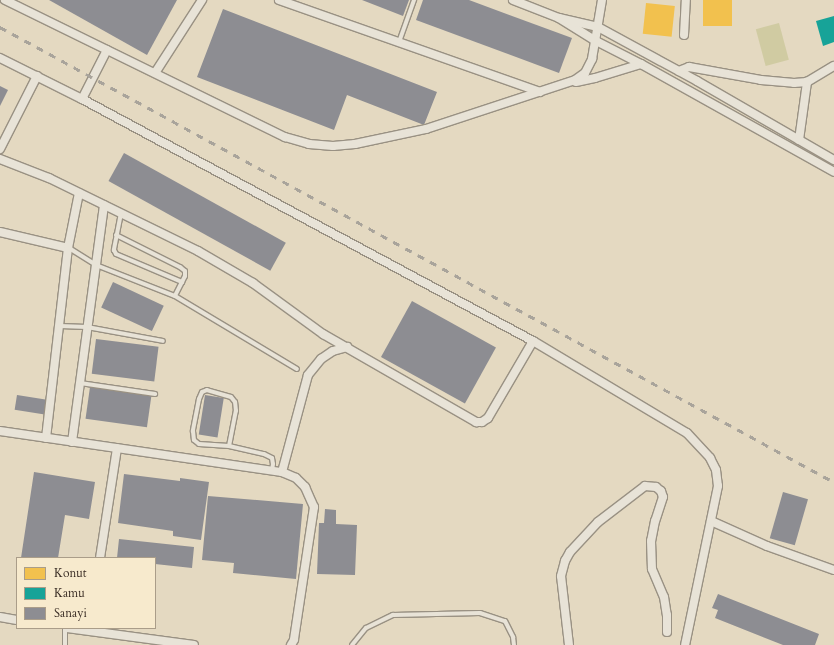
<!DOCTYPE html>
<style>
body{margin:0}
#map{position:relative;width:834px;height:645px;overflow:hidden;background:#e4d9c1;font-family:Cardo,serif}
div>[style]{position:absolute}
[style*='--x']{left:calc(var(--x)*1px);top:calc(var(--y)*1px);width:calc(var(--w)*1px);rotate:calc(var(--a)*1deg)}
.green>*{inset:0;background:#d0cba2;transform-origin:0 0}
.homes>*{inset:0;background:#f2c14e;transform-origin:0 0}
.public>*{inset:0;background:#17a398}
.industry>*{inset:0;background:#8d8d92;transform-origin:0 0}
.roads{filter:drop-shadow(1px 0 #999183) drop-shadow(-1px 0 #999183) drop-shadow(0 1px #999183) drop-shadow(0 -1px #999183)}
.service>*{height:4px;margin:-2px;padding:0 2px;transform-origin:2px;border-radius:2px;background:#e8e3d7}
.minor>*{height:8px;margin:-4px;padding:0 4px;transform-origin:4px;border-radius:4px;background:#e8e3d7}
.rail>*{height:2.5px;margin-top:-1.25px;transform-origin:0;background:repeating-linear-gradient(90deg,#a9a49b 0 7px,transparent 0 14px)}
span{translate:-50% -50%;white-space:nowrap;text-align:center;line-height:1.15;-webkit-text-stroke:4px #f7eacd;paint-order:stroke}
.legend{position:absolute;left:16px;top:557px;width:140px;height:72px;box-sizing:border-box;background:#f7eacd;border:1px solid #aa9d89;margin:0;padding:5px 7px;list-style:none;font-size:12px;color:#372a22}
.legend li{display:flex;align-items:center;gap:8px;height:20px}
.legend b{width:20px;border:1px solid #aa9d89}
</style>
<div id="map">
<div class="green">
<div style="left:779px;top:23px;width:38px;height:24px;rotate:75deg"></div>
</div>
<div class="homes">
<div style="left:703px;top:0;width:29px;height:26px"></div>
<div style="left:646px;top:3px;width:29px;height:31px;rotate:6deg"></div>
</div>
<div class="public">
<div style="clip-path:polygon(834px 16px,834px 42px,823px 46px,816px 21px)"></div>
</div>
<div class="industry">
<div style="clip-path:polygon(49px 0,177px 0,147px 55px)"></div>
<div style="clip-path:polygon(362px 0,409px 0,403px 16px)"></div>
<div style="clip-path:polygon(423px 0,469px 0,572px 38px,559px 73px,416px 20px)"></div>
<div style="clip-path:polygon(223px 9px,437px 92px,424px 125px,347px 95px,334px 130px,197px 77px)"></div>
<div style="clip-path:polygon(0 86px,8px 90px,0 106px)"></div>
<div style="left:124px;top:153px;width:185px;height:32px;rotate:29deg"></div>
<div style="left:113px;top:282px;width:56px;height:28px;rotate:25deg"></div>
<div style="left:412px;top:301px;width:96px;height:64px;rotate:29deg"></div>
<div style="left:96px;top:339px;width:63px;height:35px;rotate:7deg"></div>
<div style="left:90px;top:387px;width:62px;height:32px;rotate:8deg"></div>
<div style="left:17px;top:395px;width:32px;height:15px;rotate:9deg"></div>
<div style="left:205px;top:395px;width:19px;height:40px;rotate:9deg"></div>
<div style="clip-path:polygon(34px 472px,95px 482px,89px 519px,65px 515px,58px 558px,21px 558px)"></div>
<div style="clip-path:polygon(124px 474px,180px 481px,180px 478px,209px 482px,201px 540px,173px 536px,173px 531px,118px 523px)"></div>
<div style="left:783px;top:492px;width:26px;height:48px;rotate:16deg"></div>
<div style="clip-path:polygon(208px 496px,303px 504px,296px 579px,233px 573px,234px 563px,202px 560px)"></div>
<div style="clip-path:polygon(325px 509px,336px 510px,336px 524px,357px 525px,355px 575px,317px 574px,319px 523px,324px 523px)"></div>
<div style="clip-path:polygon(119px 539px,194px 547px,192px 568px,155px 564px,155px 558px,117px 558px)"></div>
<div style="clip-path:polygon(718px 594px,819px 634px,815px 645px,783px 645px,715px 618px,718px 610px,712px 608px)"></div>
</div>
<div class="roads">
<div class="service">
<div style="--x:399;--y:42;--w:45;--a:-70.3"></div>
<div style="--x:121;--y:213;--w:38;--a:101"></div>
<div style="--x:114;--y:250;--w:4;--a:63"></div>
<div style="--x:116;--y:254;--w:72;--a:23"></div>
<div style="--x:116;--y:235;--w:72;--a:26.6"></div>
<div style="--x:180;--y:267;--w:6;--a:39"></div>
<div style="--x:185;--y:271;--w:5;--a:90"></div>
<div style="--x:185;--y:276;--w:22;--a:117"></div>
<div style="--x:69;--y:248;--w:32;--a:32"></div>
<div style="--x:96;--y:265;--w:85;--a:21.4"></div>
<div style="--x:175;--y:296;--w:142;--a:30.9"></div>
<div style="--x:60;--y:326;--w:27;--a:2"></div>
<div style="--x:87;--y:327;--w:77;--a:10.4"></div>
<div style="--x:80;--y:383;--w:76;--a:8.3"></div>
<div style="--x:229;--y:446;--w:36;--a:-79"></div>
<div style="--x:236;--y:411;--w:9;--a:-96"></div>
<div style="--x:235;--y:402;--w:6;--a:-129"></div>
<div style="--x:231;--y:397;--w:25;--a:-164"></div>
<div style="--x:207;--y:390;--w:5;--a:158"></div>
<div style="--x:202;--y:392;--w:8;--a:113"></div>
<div style="--x:199;--y:399;--w:33;--a:101"></div>
<div style="--x:193;--y:431;--w:9;--a:84"></div>
<div style="--x:194;--y:440;--w:6;--a:39"></div>
<div style="--x:199;--y:444;--w:30;--a:4"></div>
<div style="--x:229;--y:446;--w:36;--a:13"></div>
<div style="--x:264;--y:454;--w:9;--a:27"></div>
<div style="--x:272;--y:458;--w:6;--a:81"></div>
<div style="--x:273;--y:464;--w:6;--a:99"></div>
<div style="--x:65;--y:645;--w:17;--a:-90"></div>
<div style="--x:352;--y:645;--w:22;--a:-51"></div>
<div style="--x:366;--y:628;--w:30;--a:-26"></div>
<div style="--x:393;--y:615;--w:87;--a:-1.3"></div>
<div style="--x:480;--y:613;--w:26;--a:18"></div>
<div style="--x:505;--y:621;--w:18;--a:63"></div>
<div style="--x:513;--y:637;--w:8;--a:83"></div>
</div>
<div class="minor">
<div style="--x:5;--y:0;--w:312;--a:26.1"></div>
<div style="--x:285;--y:137;--w:25;--a:16"></div>
<div style="--x:309;--y:144;--w:24;--a:5"></div>
<div style="--x:333;--y:146;--w:22;--a:-5"></div>
<div style="--x:355;--y:144;--w:73;--a:-11.9"></div>
<div style="--x:426;--y:129;--w:157;--a:-18.2"></div>
<div style="--x:575;--y:80;--w:12;--a:-35"></div>
<div style="--x:585;--y:73;--w:16;--a:-63"></div>
<div style="--x:592;--y:59;--w:60;--a:-80.4"></div>
<div style="--x:279;--y:0;--w:277;--a:19.4"></div>
<div style="--x:513;--y:0;--w:49;--a:21.4"></div>
<div style="--x:559;--y:18;--w:44;--a:31.9"></div>
<div style="--x:596;--y:41;--w:51;--a:27.1"></div>
<div style="--x:559;--y:18;--w:40;--a:13"></div>
<div style="--x:598;--y:27;--w:113;--a:28.6"></div>
<div style="--x:697;--y:81;--w:158;--a:30"></div>
<div style="--x:684;--y:35;--w:35;--a:-87"></div>
<div style="--x:0;--y:58;--w:92;--a:26.6"></div>
<div style="--x:82;--y:99;--w:512;--a:28.22"></div>
<div style="--x:533;--y:341;--w:179;--a:30.9"></div>
<div style="--x:687;--y:433;--w:34;--a:47"></div>
<div style="--x:710;--y:458;--w:13;--a:63"></div>
<div style="--x:716;--y:470;--w:16;--a:83"></div>
<div style="--x:718;--y:486;--w:162;--a:101.7"></div>
<div style="--x:679;--y:71;--w:11;--a:-22"></div>
<div style="--x:689;--y:67;--w:73;--a:10.2"></div>
<div style="--x:761;--y:80;--w:33;--a:5"></div>
<div style="--x:794;--y:83;--w:13;--a:-4"></div>
<div style="--x:807;--y:82;--w:31;--a:-31"></div>
<div style="--x:155;--y:73;--w:87;--a:-57.2"></div>
<div style="--x:576;--y:82;--w:19;--a:-12"></div>
<div style="--x:595;--y:78;--w:48;--a:-16.9"></div>
<div style="--x:641;--y:64;--w:221;--a:29.2"></div>
<div style="--x:82;--y:99;--w:55;--a:-63"></div>
<div style="--x:799;--y:140;--w:59;--a:-82.1"></div>
<div style="--x:0;--y:149;--w:82;--a:-63.1"></div>
<div style="--x:0;--y:159;--w:53;--a:21.2"></div>
<div style="--x:49;--y:178;--w:166;--a:26.1"></div>
<div style="--x:198;--y:251;--w:64;--a:30.2"></div>
<div style="--x:253;--y:283;--w:87;--a:36.1"></div>
<div style="--x:323;--y:334;--w:177;--a:29.9"></div>
<div style="--x:476;--y:422;--w:6;--a:0"></div>
<div style="--x:482;--y:422;--w:7;--a:-34"></div>
<div style="--x:488;--y:418;--w:89;--a:-59.7"></div>
<div style="--x:0;--y:232;--w:70;--a:13.2"></div>
<div style="--x:0;--y:431;--w:285;--a:8.3"></div>
<div style="--x:282;--y:472;--w:15;--a:23"></div>
<div style="--x:296;--y:478;--w:13;--a:45"></div>
<div style="--x:305;--y:487;--w:22;--a:66"></div>
<div style="--x:314;--y:507;--w:134;--a:98.6"></div>
<div style="--x:294;--y:640;--w:6;--a:121"></div>
<div style="--x:46;--y:438;--w:191;--a:-83.4"></div>
<div style="--x:68;--y:248;--w:56;--a:-78.7"></div>
<div style="--x:72;--y:442;--w:239;--a:-82.3"></div>
<div style="--x:282;--y:472;--w:100;--a:-75"></div>
<div style="--x:308;--y:375;--w:21;--a:-51"></div>
<div style="--x:321;--y:359;--w:14;--a:-34"></div>
<div style="--x:333;--y:351;--w:15;--a:-16"></div>
<div style="--x:711;--y:521;--w:61;--a:24.1"></div>
<div style="--x:767;--y:546;--w:71;--a:19.7"></div>
<div style="--x:100;--y:558;--w:111;--a:-81.2"></div>
<div style="--x:0;--y:617;--w:17;--a:10"></div>
<div style="--x:67;--y:628;--w:128;--a:7.6"></div>
<div style="--x:569;--y:645;--w:69;--a:-96.6"></div>
<div style="--x:561;--y:576;--w:16;--a:-75"></div>
<div style="--x:565;--y:561;--w:10;--a:-61"></div>
<div style="--x:570;--y:552;--w:41;--a:-47"></div>
<div style="--x:598;--y:522;--w:59;--a:-37.5"></div>
<div style="--x:645;--y:486;--w:11;--a:5"></div>
<div style="--x:656;--y:487;--w:6;--a:39"></div>
<div style="--x:661;--y:491;--w:6;--a:72"></div>
<div style="--x:663;--y:497;--w:25;--a:108"></div>
<div style="--x:655;--y:521;--w:20;--a:101"></div>
<div style="--x:651;--y:541;--w:28;--a:88"></div>
<div style="--x:652;--y:569;--w:30;--a:67"></div>
<div style="--x:664;--y:597;--w:18;--a:81"></div>
<div style="--x:667;--y:615;--w:17;--a:90"></div>
</div>
</div>
<div class="rail">
<div style="--x:0;--y:27;--w:950;--a:28.62"></div>
</div>
<ul class="legend">
<li><b style="height:11px;background:#f2c14e"></b>Konut</li>
<li><b style="height:11px;background:#17a398"></b>Kamu</li>
<li><b style="height:11px;background:#8d8d92"></b>Sanayi</li>
</ul>
</div>
